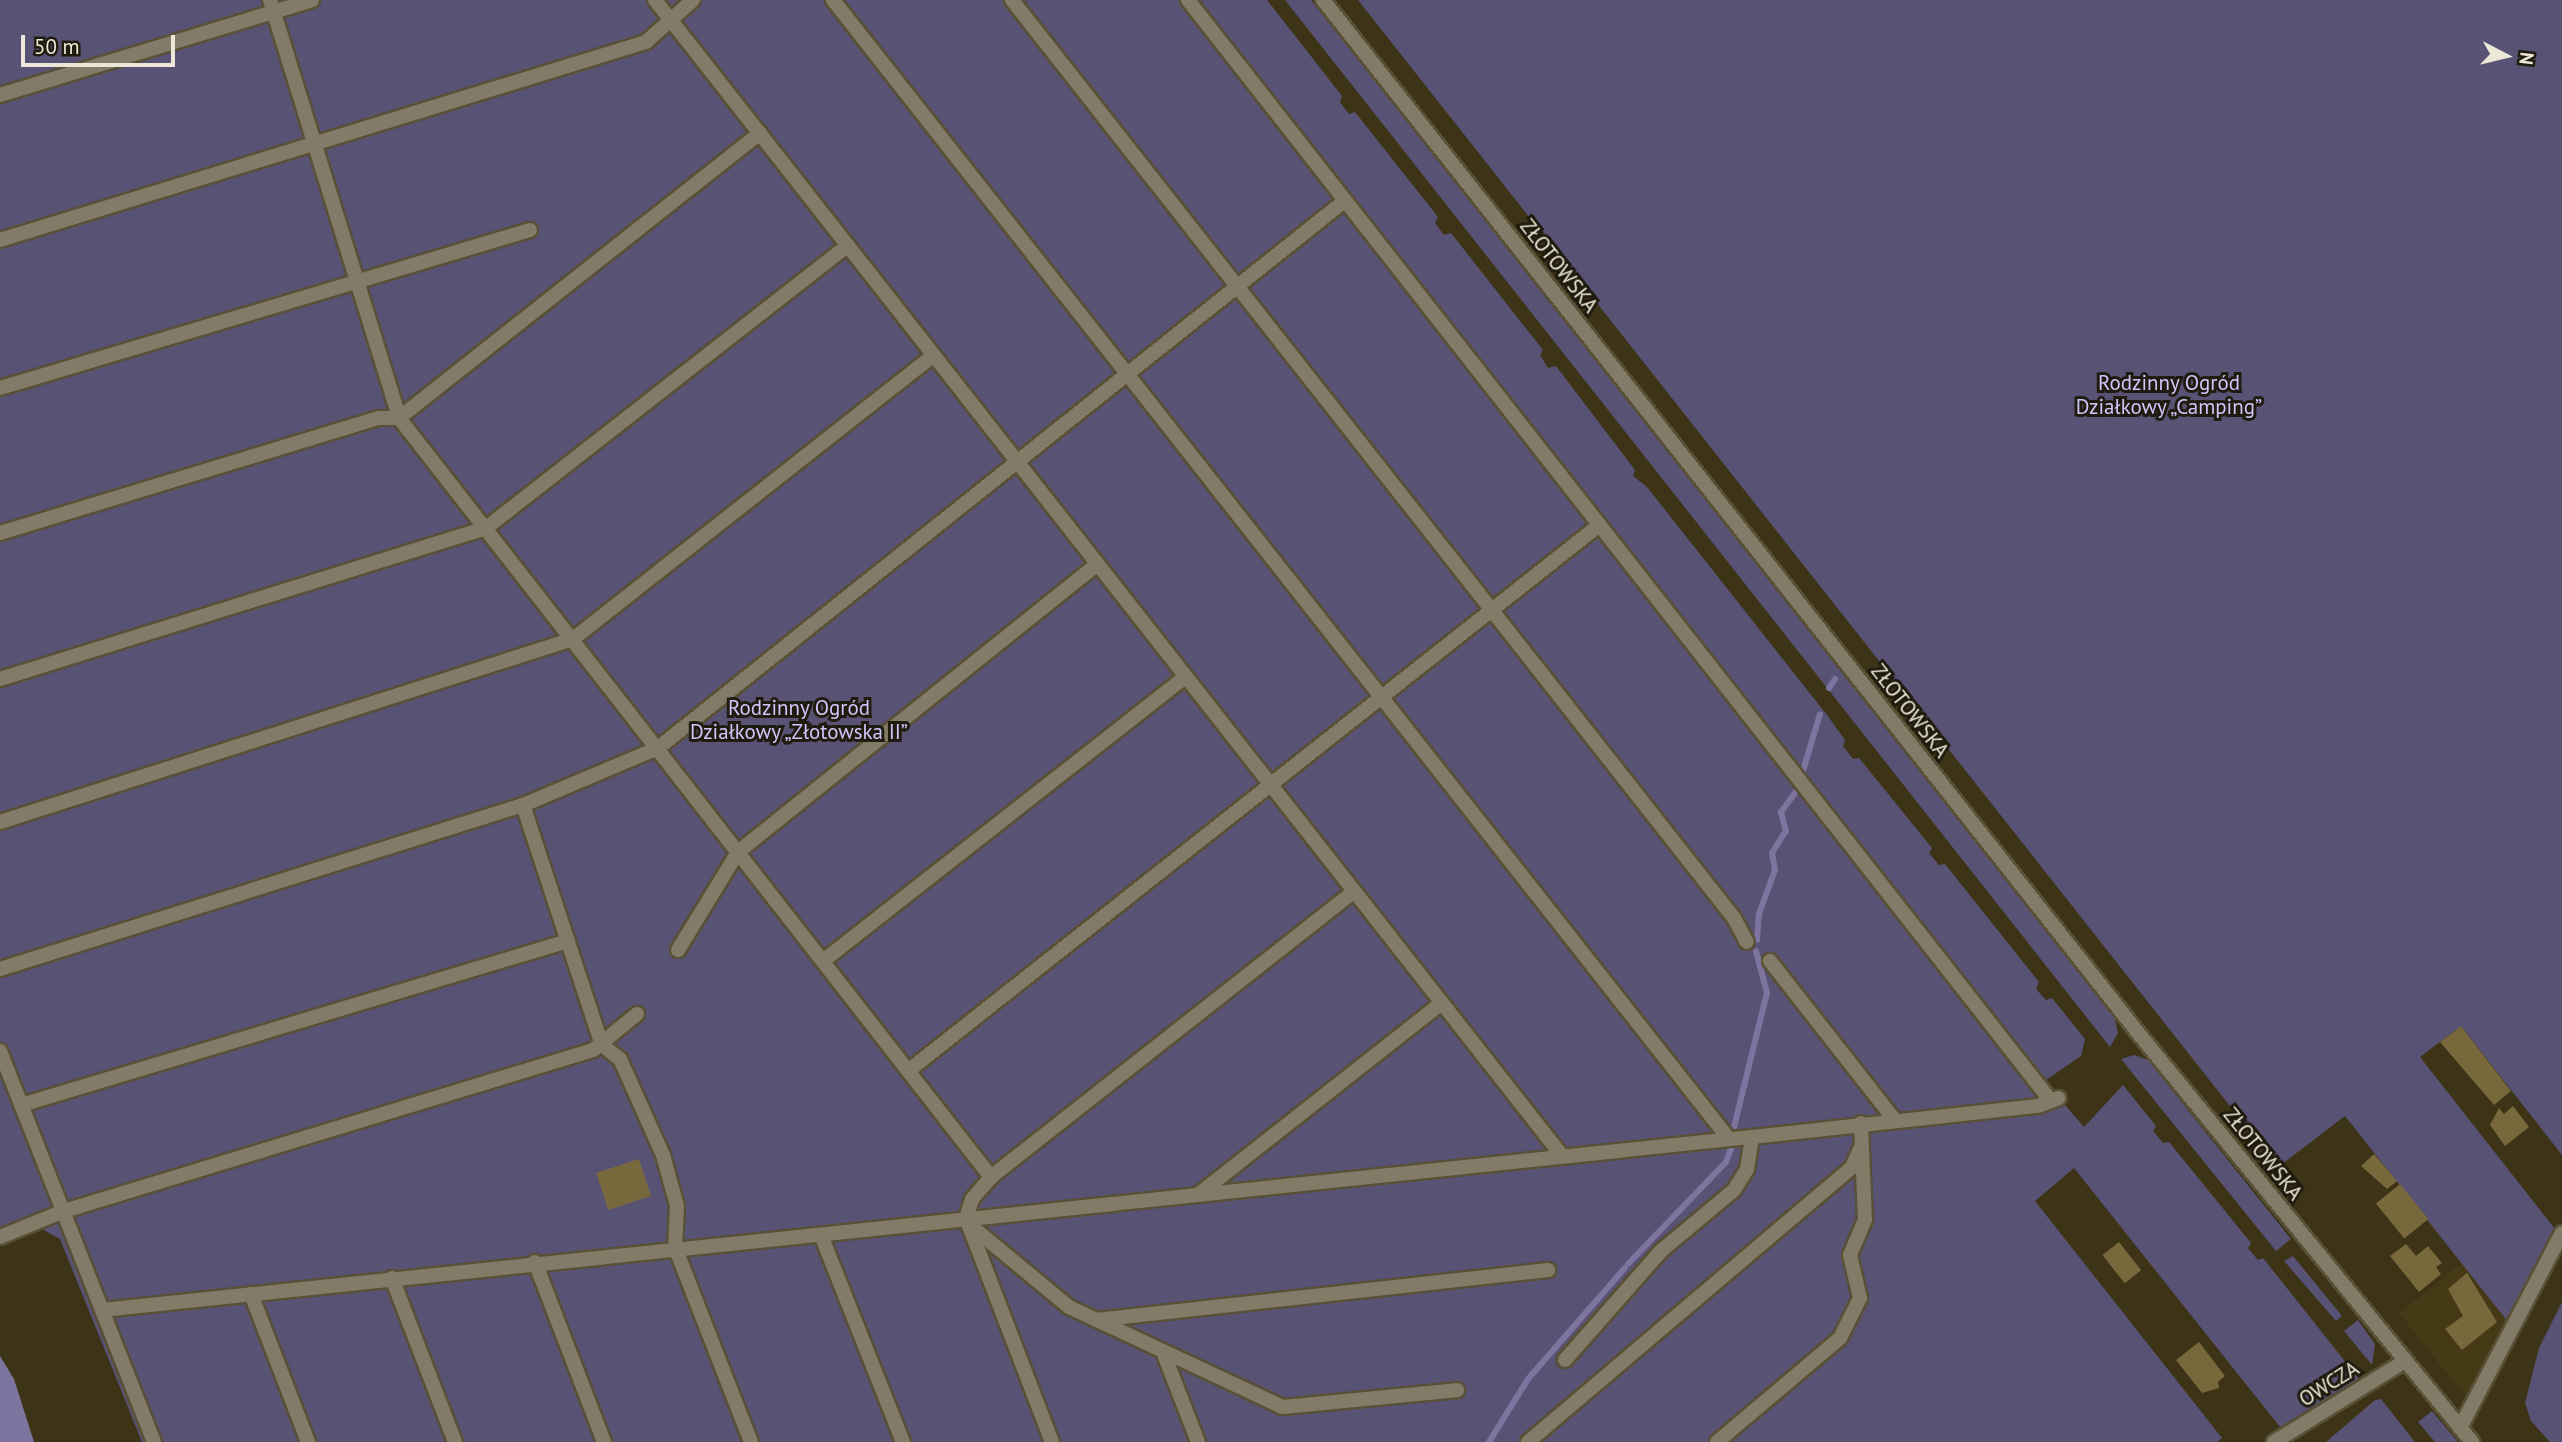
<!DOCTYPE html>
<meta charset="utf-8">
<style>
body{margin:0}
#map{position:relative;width:2562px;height:1442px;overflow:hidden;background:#3d3317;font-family:"PT Sans",sans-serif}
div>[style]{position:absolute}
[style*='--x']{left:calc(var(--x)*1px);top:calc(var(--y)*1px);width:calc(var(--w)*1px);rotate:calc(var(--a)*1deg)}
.built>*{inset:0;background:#463a16}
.green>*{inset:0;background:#585275}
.water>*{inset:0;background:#7d759f}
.stream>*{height:6px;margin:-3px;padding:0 3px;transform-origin:3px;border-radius:3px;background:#7d759f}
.building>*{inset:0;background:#78693d;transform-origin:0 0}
.roads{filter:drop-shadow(2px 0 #595036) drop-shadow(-2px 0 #595036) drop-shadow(0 2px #595036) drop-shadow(0 -2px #595036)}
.minor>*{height:14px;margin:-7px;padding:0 7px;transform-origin:7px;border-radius:7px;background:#827b68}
.tertiary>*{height:14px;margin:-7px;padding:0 7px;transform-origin:7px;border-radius:7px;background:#827b68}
span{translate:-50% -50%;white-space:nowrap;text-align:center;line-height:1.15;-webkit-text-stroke:6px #201b0f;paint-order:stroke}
.street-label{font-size:21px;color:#ede7d7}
.park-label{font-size:21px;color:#cfc6fc}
.north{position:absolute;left:2471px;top:21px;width:70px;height:70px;-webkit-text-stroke:5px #201b0f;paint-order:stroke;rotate:97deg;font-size:19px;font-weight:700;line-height:28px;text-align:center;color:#ede7d7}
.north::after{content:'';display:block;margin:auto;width:24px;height:32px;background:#ede7d7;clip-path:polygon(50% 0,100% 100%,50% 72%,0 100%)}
.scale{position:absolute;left:21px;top:35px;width:154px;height:32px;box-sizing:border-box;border:4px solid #ede7d7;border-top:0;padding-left:9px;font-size:21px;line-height:24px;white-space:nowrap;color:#ede7d7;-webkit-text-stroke:5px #201b0f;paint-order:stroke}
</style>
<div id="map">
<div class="built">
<div style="clip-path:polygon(2462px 1263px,2508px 1322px,2471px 1393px,2463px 1394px,2399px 1313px)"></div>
</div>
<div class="green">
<div style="clip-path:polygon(0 0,1267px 0,1342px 96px,1340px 102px,1349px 114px,1355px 112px,1438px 217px,1435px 223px,1444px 235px,1451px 233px,1543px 350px,1540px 355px,1548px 368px,1556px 366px,1635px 470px,1633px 476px,1647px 487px,1827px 715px,1845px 740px,1843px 746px,1853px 759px,1859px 758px,1932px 848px,1929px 853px,1939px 865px,1945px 864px,2039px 982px,2036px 989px,2046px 1000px,2052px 998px,2085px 1039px,2081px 1056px,2046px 1080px,2059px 1098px,2084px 1127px,2123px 1085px,2156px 1126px,2153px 1131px,2163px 1143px,2169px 1142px,2251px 1243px,2248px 1248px,2258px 1260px,2263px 1258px,2359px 1379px,2280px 1427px,2074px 1168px,2035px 1201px,2222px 1438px,2217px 1442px,142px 1442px,60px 1239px,40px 1228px,0 1245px)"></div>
<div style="clip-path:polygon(1285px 0,1311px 0,2115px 1019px,2118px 1033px,2110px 1047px)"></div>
<div style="clip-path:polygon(1358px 0,2562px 0,2562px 1155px,2461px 1026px,2420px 1057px,2555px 1229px,2508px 1322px,2345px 1116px,2278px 1167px)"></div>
<div style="clip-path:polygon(2134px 1055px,2148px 1060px,2291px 1239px,2276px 1251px,2121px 1059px)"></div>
<div style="clip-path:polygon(2293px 1256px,2342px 1316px,2336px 1321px,2284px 1261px)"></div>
<div style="clip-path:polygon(2562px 1302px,2562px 1442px,2550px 1442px,2531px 1421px,2525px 1403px,2539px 1348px)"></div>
<div style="clip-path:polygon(2358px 1320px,2375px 1344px,2372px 1365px,2344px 1331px)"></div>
<div style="clip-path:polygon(2381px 1399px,2415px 1442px,2326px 1442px,2375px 1400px)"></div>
<div style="clip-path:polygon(2432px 1411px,2458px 1442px,2435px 1442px,2418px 1422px)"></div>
</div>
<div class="water">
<div style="clip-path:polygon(0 1356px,14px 1379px,34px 1442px,0 1442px)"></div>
</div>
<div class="stream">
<div style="--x:1829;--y:688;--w:11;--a:-56"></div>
<div style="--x:1803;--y:771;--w:59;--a:-73.4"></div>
<div style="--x:1757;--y:940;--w:26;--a:-86"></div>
<div style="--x:1759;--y:914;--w:47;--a:-70"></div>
<div style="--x:1775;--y:870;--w:17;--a:-100"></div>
<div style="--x:1772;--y:853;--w:26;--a:-58"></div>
<div style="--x:1786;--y:831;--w:20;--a:-105"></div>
<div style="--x:1781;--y:812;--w:29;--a:-54"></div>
<div style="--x:1734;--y:1127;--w:138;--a:-76.2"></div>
<div style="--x:1767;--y:993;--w:43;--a:-104.7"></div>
<div style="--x:1628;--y:1264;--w:141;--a:-46.1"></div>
<div style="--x:1726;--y:1162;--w:14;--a:-69"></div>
<div style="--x:1489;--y:1442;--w:74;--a:-58.2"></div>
<div style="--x:1528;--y:1379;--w:147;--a:-48.9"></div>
</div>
<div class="building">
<div style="clip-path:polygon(2461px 1026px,2511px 1091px,2494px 1105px,2440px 1042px)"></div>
<div style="clip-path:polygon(2513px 1106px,2529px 1127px,2505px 1146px,2490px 1125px,2499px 1108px,2504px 1114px)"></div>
<div style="clip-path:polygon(2374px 1154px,2397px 1181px,2387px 1189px,2361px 1166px)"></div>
<div style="left:639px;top:1159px;width:39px;height:45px;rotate:72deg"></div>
<div style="left:2400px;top:1184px;width:45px;height:31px;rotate:51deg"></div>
<div style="left:2119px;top:1242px;width:36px;height:21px;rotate:52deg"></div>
<div style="clip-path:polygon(2406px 1244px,2416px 1256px,2428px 1246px,2442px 1263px,2436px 1267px,2441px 1274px,2419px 1292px,2390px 1256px)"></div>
<div style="clip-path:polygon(2467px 1273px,2497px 1322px,2462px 1350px,2445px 1329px,2463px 1316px,2448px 1289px)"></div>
<div style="clip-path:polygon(2199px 1342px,2225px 1376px,2218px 1382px,2219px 1388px,2202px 1393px,2176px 1360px)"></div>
</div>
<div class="roads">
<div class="minor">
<div style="--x:270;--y:0;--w:437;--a:72.8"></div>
<div style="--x:399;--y:418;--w:963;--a:52.05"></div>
<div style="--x:655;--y:0;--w:1469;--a:51.88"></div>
<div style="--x:833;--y:0;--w:1449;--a:51.81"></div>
<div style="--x:1012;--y:0;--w:1168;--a:51.82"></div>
<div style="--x:1734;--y:918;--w:27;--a:62"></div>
<div style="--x:1188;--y:0;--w:1399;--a:51.91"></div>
<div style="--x:0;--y:95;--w:326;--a:-16.9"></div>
<div style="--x:0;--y:240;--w:676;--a:-17.04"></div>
<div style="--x:646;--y:42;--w:63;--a:-41.8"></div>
<div style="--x:0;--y:388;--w:553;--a:-16.6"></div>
<div style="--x:0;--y:533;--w:395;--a:-16.9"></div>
<div style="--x:378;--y:418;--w:21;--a:0"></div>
<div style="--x:399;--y:418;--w:460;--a:-38.3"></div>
<div style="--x:0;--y:679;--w:509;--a:-17.26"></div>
<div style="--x:486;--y:528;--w:459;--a:-38"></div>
<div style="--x:523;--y:805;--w:253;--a:71.8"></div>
<div style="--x:602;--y:1045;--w:23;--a:38"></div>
<div style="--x:620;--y:1059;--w:105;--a:65.9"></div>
<div style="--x:663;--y:1155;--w:53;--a:74.6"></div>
<div style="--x:677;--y:1206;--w:41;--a:92.8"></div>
<div style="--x:675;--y:1247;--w:209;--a:68.7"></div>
<div style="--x:0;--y:822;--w:602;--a:-17.71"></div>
<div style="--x:573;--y:639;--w:459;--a:-38.2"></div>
<div style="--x:678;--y:950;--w:115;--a:-58.5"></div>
<div style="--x:738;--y:852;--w:459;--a:-38.7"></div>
<div style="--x:823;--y:961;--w:457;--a:-38.1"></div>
<div style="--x:1770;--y:961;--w:199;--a:51.9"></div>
<div style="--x:0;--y:969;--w:548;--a:-17.41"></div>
<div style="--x:523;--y:805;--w:147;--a:-22.9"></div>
<div style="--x:658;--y:748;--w:875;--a:-38.55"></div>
<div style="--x:0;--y:1051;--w:420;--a:68.5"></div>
<div style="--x:908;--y:1071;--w:879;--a:-38.3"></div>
<div style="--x:21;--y:1105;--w:571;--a:-16.69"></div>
<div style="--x:1199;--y:1194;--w:309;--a:-38.2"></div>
<div style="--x:976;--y:1230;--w:121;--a:39.6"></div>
<div style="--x:1069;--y:1307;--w:235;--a:25.1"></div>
<div style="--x:1282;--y:1407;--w:176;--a:-5.5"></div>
<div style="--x:821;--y:1235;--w:223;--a:68.4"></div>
<div style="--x:0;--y:1237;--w:69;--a:-22.1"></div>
<div style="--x:64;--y:1211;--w:553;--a:-16.93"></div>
<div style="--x:593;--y:1050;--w:57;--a:-39.3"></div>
<div style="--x:535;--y:1262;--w:193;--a:69"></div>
<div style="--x:392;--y:1278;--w:176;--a:69"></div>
<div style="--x:251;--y:1294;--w:159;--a:68.9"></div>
<div style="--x:102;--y:1310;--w:1659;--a:-5.99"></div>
<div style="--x:1752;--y:1137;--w:288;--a:-6.2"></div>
<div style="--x:2038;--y:1106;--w:22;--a:-21"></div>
<div style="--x:1096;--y:1320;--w:455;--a:-6.3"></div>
<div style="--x:1165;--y:1357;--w:91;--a:68.8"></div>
<div style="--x:1565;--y:1360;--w:145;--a:-48.6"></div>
<div style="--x:1661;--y:1251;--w:95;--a:-39.9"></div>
<div style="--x:1734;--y:1190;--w:25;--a:-58"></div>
<div style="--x:1747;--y:1169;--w:32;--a:-81"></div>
<div style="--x:2460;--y:1428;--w:220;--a:-62.4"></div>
<div style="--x:1052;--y:1442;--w:240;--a:-111"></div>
<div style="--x:966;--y:1218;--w:20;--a:-72"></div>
<div style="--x:972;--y:1199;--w:29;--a:-49"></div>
<div style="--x:991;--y:1177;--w:462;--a:-38.2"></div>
<div style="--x:1528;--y:1442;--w:425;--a:-40.3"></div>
<div style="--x:1852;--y:1167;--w:20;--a:-66"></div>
<div style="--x:1717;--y:1442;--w:161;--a:-40.2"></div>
<div style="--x:1840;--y:1338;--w:45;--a:-63.4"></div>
<div style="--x:1860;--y:1298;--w:44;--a:-103.1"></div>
<div style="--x:1850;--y:1255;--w:38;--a:-67"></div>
<div style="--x:1865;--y:1220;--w:97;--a:-92.4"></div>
<div style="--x:2274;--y:1442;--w:154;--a:-31.7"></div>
</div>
<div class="tertiary">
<div style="--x:1323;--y:0;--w:1317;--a:51.72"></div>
<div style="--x:2139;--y:1034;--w:527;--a:50.78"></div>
</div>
</div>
<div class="street-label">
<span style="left:1559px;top:266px;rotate:52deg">ZŁOTOWSKA</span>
<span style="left:1910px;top:711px;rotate:52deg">ZŁOTOWSKA</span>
<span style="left:2263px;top:1154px;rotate:51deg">ZŁOTOWSKA</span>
<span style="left:2329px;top:1384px;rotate:-32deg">OWCZA</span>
</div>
<div class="park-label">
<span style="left:2169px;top:395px">Rodzinny Ogród<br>Działkowy „Camping”</span>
<span style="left:799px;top:720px">Rodzinny Ogród<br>Działkowy „Złotowska II”</span>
</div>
<div class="north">N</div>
<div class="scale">50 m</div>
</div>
